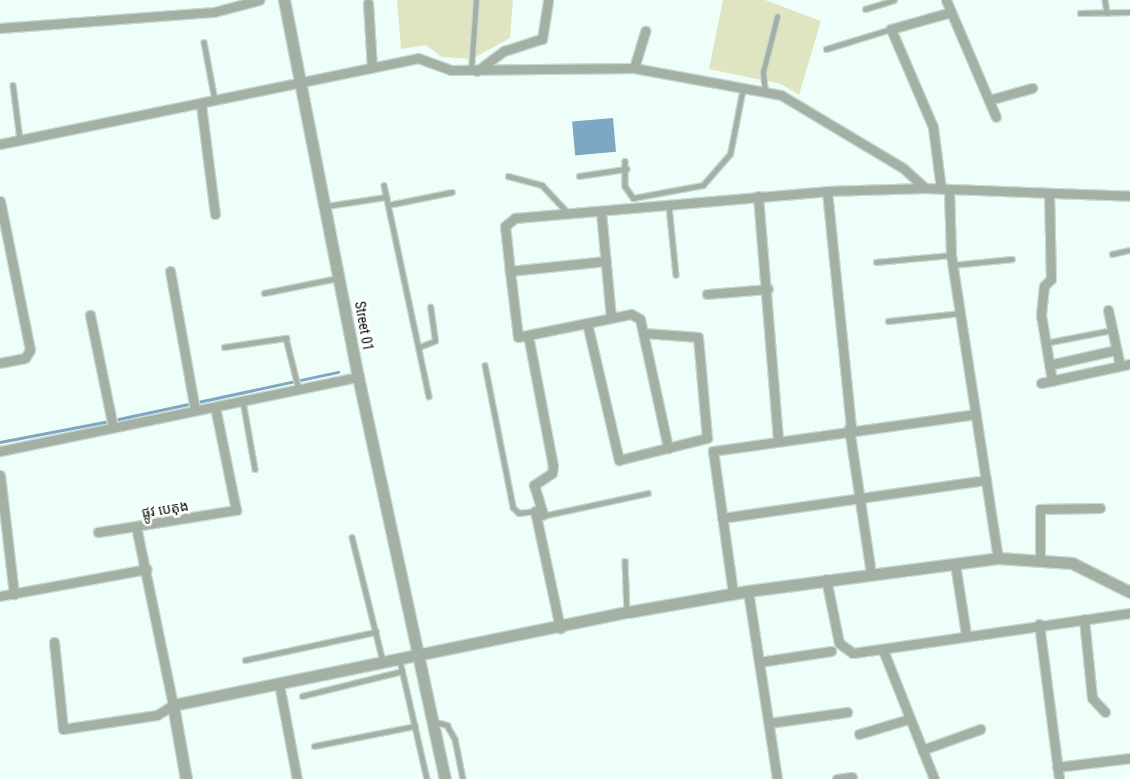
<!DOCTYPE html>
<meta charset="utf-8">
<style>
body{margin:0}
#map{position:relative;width:1130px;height:779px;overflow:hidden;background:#eefffa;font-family:"Roboto Condensed","Noto Sans Khmer",sans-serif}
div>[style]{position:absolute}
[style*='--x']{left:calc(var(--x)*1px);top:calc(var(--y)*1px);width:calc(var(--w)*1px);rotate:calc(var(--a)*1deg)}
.green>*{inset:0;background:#dfe4c1}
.water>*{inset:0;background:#7ea7c4;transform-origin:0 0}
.stream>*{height:2.5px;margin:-1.25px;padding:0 1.25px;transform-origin:1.25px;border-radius:1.25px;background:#7ea7c4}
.roads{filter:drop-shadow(1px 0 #c8d9d4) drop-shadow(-1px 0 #c8d9d4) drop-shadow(0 1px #c8d9d4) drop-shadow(0 -1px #c8d9d4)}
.service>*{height:4.5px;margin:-2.25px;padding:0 2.25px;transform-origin:2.25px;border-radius:2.25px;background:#a4b0a4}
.minor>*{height:9px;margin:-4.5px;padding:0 4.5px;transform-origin:4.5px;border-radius:4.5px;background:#a4b0a4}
.tertiary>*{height:11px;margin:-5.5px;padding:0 5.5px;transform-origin:5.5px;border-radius:5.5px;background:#a4b0a4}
span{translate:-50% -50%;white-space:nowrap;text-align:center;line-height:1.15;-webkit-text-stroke:5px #fff;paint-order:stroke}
.street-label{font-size:14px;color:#020f0b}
</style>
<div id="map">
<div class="green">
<div style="clip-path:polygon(397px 0,513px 0,510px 38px,472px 59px,442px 57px,426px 45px,401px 49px)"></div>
<div style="clip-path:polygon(723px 0,765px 0,821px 21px,799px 95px,781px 84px,709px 69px)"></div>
</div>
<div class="water">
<div style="left:613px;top:118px;width:34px;height:41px;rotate:85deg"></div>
</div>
<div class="stream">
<div style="--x:114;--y:420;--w:229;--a:-12.1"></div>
<div style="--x:0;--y:442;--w:111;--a:-10.9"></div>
</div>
<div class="roads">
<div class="service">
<div style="--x:1105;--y:0;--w:13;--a:81"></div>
<div style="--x:865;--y:9;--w:30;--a:-17"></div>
<div style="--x:1080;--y:13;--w:50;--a:-1.1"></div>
<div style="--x:204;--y:42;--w:59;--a:79.3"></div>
<div style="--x:826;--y:49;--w:68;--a:-17.1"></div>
<div style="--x:471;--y:71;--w:71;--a:-86"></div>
<div style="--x:13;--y:85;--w:55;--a:82.7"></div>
<div style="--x:765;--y:92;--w:20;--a:-96"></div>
<div style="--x:763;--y:72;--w:57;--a:-75.7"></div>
<div style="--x:625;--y:161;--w:25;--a:90"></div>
<div style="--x:625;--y:186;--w:14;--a:56"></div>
<div style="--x:633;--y:198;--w:71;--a:-10.5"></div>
<div style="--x:703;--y:185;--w:41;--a:-48.9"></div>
<div style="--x:730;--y:154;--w:67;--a:-78.9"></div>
<div style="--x:508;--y:176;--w:35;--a:15"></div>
<div style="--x:542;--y:185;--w:38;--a:47"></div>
<div style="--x:579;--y:176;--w:48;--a:-8.5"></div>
<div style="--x:384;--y:185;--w:216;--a:78"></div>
<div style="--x:388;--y:205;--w:65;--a:-11.5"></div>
<div style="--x:327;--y:206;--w:60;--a:-8.7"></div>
<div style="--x:669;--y:206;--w:69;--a:84.2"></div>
<div style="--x:1112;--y:254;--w:18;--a:-13"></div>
<div style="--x:876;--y:262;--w:75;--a:-5.3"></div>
<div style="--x:952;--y:265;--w:60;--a:-5.7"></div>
<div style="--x:264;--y:293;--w:76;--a:-11.5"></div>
<div style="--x:888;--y:321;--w:73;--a:-6.3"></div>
<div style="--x:1045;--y:343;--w:68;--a:-11"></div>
<div style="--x:224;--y:347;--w:63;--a:-8.3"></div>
<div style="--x:286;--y:338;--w:54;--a:76"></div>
<div style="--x:419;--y:347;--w:17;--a:-21"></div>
<div style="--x:435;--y:341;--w:34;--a:-98"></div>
<div style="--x:485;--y:365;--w:145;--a:78.8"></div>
<div style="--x:513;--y:507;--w:8;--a:45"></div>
<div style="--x:519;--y:513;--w:16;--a:-7"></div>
<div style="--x:243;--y:401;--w:69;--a:80"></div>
<div style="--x:542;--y:516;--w:108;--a:-12.2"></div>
<div style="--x:352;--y:537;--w:128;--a:76"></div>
<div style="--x:625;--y:561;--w:51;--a:87.8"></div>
<div style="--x:245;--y:660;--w:134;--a:-12.1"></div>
<div style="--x:400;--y:661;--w:121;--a:77.1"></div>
<div style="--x:302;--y:696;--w:103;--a:-14"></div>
<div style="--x:433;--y:721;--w:15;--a:16"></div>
<div style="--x:447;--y:725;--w:16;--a:60"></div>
<div style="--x:455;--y:739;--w:41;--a:78.7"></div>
<div style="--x:314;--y:746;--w:103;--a:-11.2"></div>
</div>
<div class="minor">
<div style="--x:946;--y:0;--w:127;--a:66.9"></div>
<div style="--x:368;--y:3;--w:65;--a:86.5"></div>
<div style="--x:0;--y:28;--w:215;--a:-4.3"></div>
<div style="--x:214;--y:12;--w:47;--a:-14.9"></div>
<div style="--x:634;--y:68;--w:39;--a:-73"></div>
<div style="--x:477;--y:71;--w:34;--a:-37"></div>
<div style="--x:504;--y:51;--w:40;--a:-18"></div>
<div style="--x:542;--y:39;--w:39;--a:-81"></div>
<div style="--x:989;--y:100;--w:45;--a:-15.6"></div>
<div style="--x:201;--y:105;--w:110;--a:82.7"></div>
<div style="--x:0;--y:144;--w:427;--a:-11.6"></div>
<div style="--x:418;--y:58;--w:35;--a:20"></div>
<div style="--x:451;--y:70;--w:183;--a:-0.6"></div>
<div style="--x:634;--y:68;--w:149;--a:10.4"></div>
<div style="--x:781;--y:95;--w:142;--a:30.9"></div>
<div style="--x:903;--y:168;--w:30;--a:42"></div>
<div style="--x:941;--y:189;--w:63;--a:-97.4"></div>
<div style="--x:933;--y:127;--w:107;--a:-113.2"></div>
<div style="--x:891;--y:29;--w:62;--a:-15.8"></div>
<div style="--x:949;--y:190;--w:65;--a:88.2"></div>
<div style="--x:951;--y:255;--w:307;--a:81.2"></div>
<div style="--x:827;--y:191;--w:238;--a:84.2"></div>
<div style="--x:1049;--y:193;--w:86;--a:88.7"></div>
<div style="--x:1051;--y:279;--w:10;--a:135"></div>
<div style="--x:1044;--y:286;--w:29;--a:96"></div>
<div style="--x:1041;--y:315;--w:67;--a:80.5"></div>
<div style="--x:758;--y:196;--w:244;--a:85.3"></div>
<div style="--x:0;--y:201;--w:152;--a:78.6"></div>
<div style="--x:30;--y:350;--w:9;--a:122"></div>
<div style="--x:25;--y:358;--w:25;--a:169"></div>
<div style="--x:601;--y:212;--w:106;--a:84.6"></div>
<div style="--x:606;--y:261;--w:97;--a:174.1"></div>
<div style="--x:510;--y:271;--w:66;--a:83.1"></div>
<div style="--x:518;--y:337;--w:115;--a:-11.5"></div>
<div style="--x:631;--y:314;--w:10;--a:29"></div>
<div style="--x:640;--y:319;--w:14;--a:78"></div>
<div style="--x:170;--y:271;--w:141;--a:79.8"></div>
<div style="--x:510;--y:271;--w:45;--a:-96.3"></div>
<div style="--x:505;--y:226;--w:13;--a:-39"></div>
<div style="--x:515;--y:218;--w:313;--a:-4.9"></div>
<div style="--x:827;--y:191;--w:98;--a:-1.8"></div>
<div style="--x:925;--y:188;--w:205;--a:2.2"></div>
<div style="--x:707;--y:294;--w:61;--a:-4.7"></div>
<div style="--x:1108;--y:310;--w:57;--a:77.9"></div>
<div style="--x:90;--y:315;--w:114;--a:78.4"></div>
<div style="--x:587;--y:323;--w:141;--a:76.9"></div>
<div style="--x:619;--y:460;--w:91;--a:-14"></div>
<div style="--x:707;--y:438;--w:101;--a:-95.1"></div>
<div style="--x:698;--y:337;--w:55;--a:-175.8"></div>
<div style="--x:643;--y:333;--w:118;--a:77.7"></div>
<div style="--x:528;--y:335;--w:133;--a:79.2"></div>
<div style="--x:553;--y:466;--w:7;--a:98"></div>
<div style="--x:552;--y:473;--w:22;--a:146"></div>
<div style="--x:534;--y:485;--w:31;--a:73"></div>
<div style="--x:1049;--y:365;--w:69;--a:-12.6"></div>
<div style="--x:1041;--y:383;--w:91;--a:-12.1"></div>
<div style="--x:849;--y:428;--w:147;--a:81.4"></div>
<div style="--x:0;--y:451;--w:366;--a:-11.7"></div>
<div style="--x:0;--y:475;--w:120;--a:83.3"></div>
<div style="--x:535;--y:511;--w:120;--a:77.9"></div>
<div style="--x:722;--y:518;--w:267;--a:-8.2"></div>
<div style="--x:98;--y:532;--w:140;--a:-9.1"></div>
<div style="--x:236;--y:510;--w:105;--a:-101.5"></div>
<div style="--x:1040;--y:559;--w:50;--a:-90"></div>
<div style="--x:1040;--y:509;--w:60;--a:-1"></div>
<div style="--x:955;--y:564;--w:71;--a:81.1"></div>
<div style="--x:826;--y:579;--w:65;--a:78.5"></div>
<div style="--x:839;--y:643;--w:17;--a:36"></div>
<div style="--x:853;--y:653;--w:280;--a:-8.2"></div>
<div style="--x:748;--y:591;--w:190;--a:81.2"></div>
<div style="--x:733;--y:593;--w:143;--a:-98"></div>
<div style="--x:713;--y:451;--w:265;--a:-8"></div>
<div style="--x:0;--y:596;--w:149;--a:-10.4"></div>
<div style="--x:1084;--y:619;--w:79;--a:84.2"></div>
<div style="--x:1092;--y:698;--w:19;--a:47"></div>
<div style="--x:1039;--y:624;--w:156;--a:82.6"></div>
<div style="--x:54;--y:642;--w:87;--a:84.1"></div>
<div style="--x:63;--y:729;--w:95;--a:-8.5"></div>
<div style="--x:157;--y:715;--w:19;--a:-32"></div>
<div style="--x:173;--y:705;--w:182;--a:-101.7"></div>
<div style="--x:883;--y:650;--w:139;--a:68.4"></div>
<div style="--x:759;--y:662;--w:73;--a:-8.7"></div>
<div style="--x:279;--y:684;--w:97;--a:79.3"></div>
<div style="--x:769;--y:723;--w:79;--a:-8"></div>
<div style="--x:859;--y:734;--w:52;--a:-16.7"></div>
<div style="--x:922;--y:750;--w:62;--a:-19.9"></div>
<div style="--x:1057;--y:767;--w:74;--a:-7"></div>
<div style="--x:837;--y:779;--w:15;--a:-8"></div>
</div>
<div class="tertiary">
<div style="--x:284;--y:0;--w:384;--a:78.9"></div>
<div style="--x:358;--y:377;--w:411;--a:77.8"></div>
<div style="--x:186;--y:779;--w:75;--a:-100"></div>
<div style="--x:173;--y:705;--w:464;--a:-11.6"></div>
<div style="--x:628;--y:612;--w:122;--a:-9.9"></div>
<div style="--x:748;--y:591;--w:252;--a:-7.5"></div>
<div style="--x:998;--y:558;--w:74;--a:3.9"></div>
<div style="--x:1072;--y:563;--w:65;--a:26.6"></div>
</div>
</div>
<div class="street-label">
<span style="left:364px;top:326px;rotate:80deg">Street 01</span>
<span style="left:165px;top:509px;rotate:-9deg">ផ្លូវ បេតុង</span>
</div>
</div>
